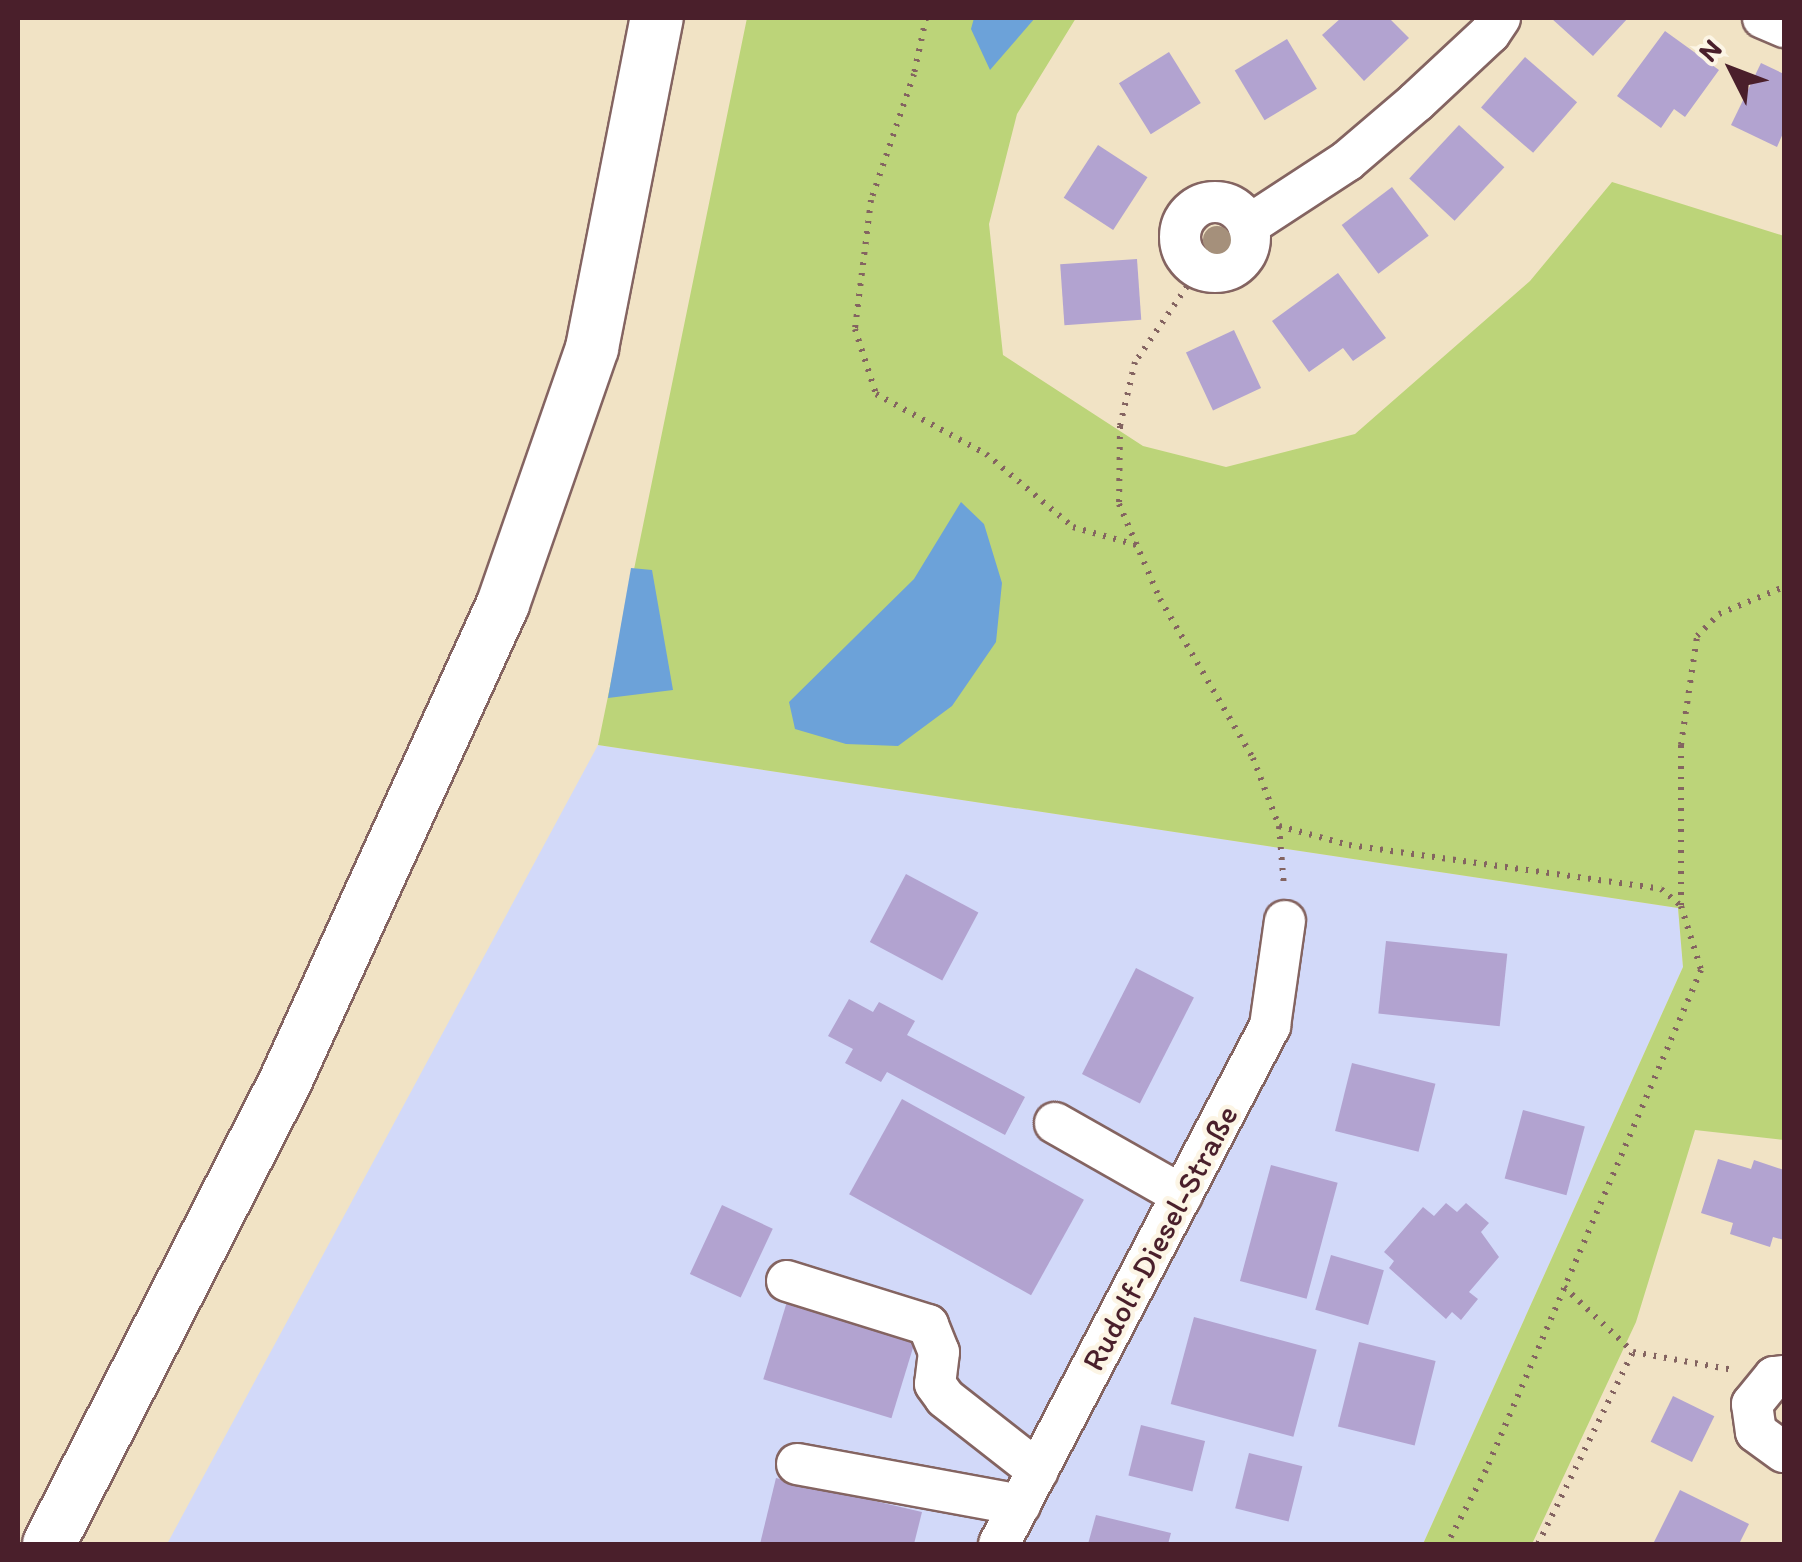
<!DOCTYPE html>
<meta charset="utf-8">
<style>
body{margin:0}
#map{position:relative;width:1802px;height:1562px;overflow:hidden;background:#f1e3c5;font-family:Itim,sans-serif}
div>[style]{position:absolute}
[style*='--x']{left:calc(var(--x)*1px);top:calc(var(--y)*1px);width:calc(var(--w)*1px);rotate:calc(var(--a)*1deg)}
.built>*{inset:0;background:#d2d9f9}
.green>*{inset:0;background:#bcd479}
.water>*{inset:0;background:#6ca2d9}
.building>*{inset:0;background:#b2a3d0;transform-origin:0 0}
.path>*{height:6px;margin-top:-3px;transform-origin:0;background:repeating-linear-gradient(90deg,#846461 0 2.5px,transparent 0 10.5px)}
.roads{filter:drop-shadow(2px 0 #846461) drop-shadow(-2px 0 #846461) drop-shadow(0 2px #846461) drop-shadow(0 -2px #846461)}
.minor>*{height:40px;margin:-20px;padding:0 20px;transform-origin:20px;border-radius:20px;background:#fff}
.minor>.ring{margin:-20px;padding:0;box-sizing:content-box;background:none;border:40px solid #fff;border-radius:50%}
.major>*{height:52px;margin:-26px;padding:0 26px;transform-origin:26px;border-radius:26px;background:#fff}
.trees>*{width:28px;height:28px;margin:-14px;border-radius:50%;background:#a5907b}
span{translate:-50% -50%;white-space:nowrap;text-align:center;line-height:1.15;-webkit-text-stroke:9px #fcf5e5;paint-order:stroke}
.street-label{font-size:32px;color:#4a1f2b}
.frame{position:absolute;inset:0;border:20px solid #4a1f2b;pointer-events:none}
.north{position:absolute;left:1682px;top:20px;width:100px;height:100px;-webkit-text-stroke:8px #fcf5e5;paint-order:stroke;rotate:312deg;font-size:28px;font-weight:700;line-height:40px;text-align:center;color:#4a1f2b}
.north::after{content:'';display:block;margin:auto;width:35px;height:45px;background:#4a1f2b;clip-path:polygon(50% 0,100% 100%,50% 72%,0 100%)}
</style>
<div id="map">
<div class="built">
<div style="clip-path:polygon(598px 745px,1678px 908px,1683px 967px,1423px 1544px,167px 1544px)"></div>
</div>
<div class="green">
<div style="clip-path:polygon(747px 18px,1076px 18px,1017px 114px,989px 224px,1003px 355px,1143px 446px,1226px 467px,1355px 434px,1530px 281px,1612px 182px,1784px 236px,1784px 1140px,1695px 1130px,1636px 1322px,1532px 1544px,1423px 1544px,1683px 967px,1678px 908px,598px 745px)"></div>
</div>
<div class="water">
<div style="clip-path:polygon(974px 18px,1035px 18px,990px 70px,971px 29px)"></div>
<div style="clip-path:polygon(961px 502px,984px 524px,1002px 583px,996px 642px,952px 706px,898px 746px,846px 744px,795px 729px,789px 702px,914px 579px)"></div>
<div style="clip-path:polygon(631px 568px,652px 570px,673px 690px,608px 698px)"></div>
</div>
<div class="building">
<div style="clip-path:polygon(1341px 18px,1389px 18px,1409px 38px,1364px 81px,1322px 35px)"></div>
<div style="clip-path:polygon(1551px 18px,1628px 18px,1593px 56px)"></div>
<div style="clip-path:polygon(1665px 31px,1719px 70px,1685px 117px,1674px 109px,1661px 128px,1617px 96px)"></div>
<div style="left:1287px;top:39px;width:58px;height:61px;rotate:59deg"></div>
<div style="left:1169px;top:52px;width:60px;height:59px;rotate:58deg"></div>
<div style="left:1525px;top:57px;width:69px;height:67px;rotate:41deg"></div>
<div style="clip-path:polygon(1761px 63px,1784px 74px,1784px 131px,1777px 147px,1731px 125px)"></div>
<div style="left:1459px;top:125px;width:62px;height:73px;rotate:43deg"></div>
<div style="left:1098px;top:145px;width:59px;height:63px;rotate:33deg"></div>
<div style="left:1392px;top:187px;width:61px;height:63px;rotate:53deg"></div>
<div style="left:1137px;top:259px;width:61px;height:77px;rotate:86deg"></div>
<div style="clip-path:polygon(1338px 273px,1386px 338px,1353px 361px,1343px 348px,1309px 372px,1272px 321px)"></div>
<div style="left:1234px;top:330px;width:64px;height:53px;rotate:65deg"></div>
<div style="left:906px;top:874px;width:82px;height:77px;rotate:28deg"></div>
<div style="left:1386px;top:941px;width:122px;height:73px;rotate:6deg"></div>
<div style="left:1136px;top:968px;width:65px;height:119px;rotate:27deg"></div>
<div style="clip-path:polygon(849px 999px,873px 1012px,879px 1002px,915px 1021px,907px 1035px,1025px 1097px,1005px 1135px,887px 1072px,881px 1082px,845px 1063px,853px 1049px,828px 1036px)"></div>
<div style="left:1352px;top:1063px;width:86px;height:70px;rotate:14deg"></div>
<div style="left:902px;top:1099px;width:208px;height:109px;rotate:29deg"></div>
<div style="left:1523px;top:1110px;width:64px;height:71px;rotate:15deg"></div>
<div style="clip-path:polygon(1718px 1159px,1751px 1169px,1754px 1160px,1784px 1170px,1784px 1240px,1773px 1237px,1770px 1247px,1730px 1234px,1733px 1223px,1701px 1213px)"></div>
<div style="left:1271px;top:1165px;width:69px;height:120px;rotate:15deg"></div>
<div style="clip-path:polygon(1446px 1203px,1457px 1212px,1466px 1203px,1489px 1223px,1481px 1232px,1499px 1257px,1469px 1292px,1478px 1299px,1461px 1320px,1452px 1312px,1446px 1319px,1389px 1268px,1394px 1261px,1384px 1252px,1423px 1207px,1434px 1216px)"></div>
<div style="left:722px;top:1205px;width:56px;height:76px;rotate:25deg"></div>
<div style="left:1331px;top:1255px;width:55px;height:57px;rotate:16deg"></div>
<div style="left:789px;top:1295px;width:134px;height:88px;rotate:17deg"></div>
<div style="left:1194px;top:1317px;width:127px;height:90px;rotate:15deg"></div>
<div style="left:1359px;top:1342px;width:79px;height:87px;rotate:14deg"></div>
<div style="left:1673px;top:1396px;width:46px;height:51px;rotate:26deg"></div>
<div style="left:1141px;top:1425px;width:66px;height:52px;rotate:14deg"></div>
<div style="left:1249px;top:1453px;width:55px;height:57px;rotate:14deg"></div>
<div style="clip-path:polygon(776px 1478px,922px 1512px,914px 1544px,760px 1544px)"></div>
<div style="clip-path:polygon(1680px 1490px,1749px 1524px,1739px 1544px,1653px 1544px)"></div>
<div style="clip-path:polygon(1096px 1515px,1171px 1533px,1168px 1544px,1088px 1544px)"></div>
</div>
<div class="path">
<div style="--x:926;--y:18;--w:57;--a:102.1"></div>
<div style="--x:914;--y:74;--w:133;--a:108.8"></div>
<div style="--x:871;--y:200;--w:130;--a:97.1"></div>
<div style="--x:855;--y:329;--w:68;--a:72.1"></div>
<div style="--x:876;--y:394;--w:125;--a:28.6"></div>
<div style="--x:986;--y:454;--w:114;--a:40"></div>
<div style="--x:1073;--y:527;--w:66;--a:15.9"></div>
<div style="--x:1199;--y:269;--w:113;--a:124.5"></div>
<div style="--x:1135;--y:362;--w:66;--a:103.2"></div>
<div style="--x:1120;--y:426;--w:78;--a:90.7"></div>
<div style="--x:1119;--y:504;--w:103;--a:66.7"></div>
<div style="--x:1160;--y:599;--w:184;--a:59.7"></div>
<div style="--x:1253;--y:758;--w:73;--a:69.1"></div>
<div style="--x:1279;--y:826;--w:61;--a:85.3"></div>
<div style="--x:1279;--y:826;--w:73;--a:15.2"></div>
<div style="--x:1349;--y:845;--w:315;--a:8"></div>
<div style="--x:1661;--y:889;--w:26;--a:40"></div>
<div style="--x:1681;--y:906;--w:67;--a:72.6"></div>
<div style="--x:1701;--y:970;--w:544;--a:113.27"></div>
<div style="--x:1486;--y:1470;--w:84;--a:117.8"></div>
<div style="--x:1681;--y:905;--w:160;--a:-90"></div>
<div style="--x:1681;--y:745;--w:110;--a:-81.6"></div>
<div style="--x:1697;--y:636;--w:31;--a:-45"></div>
<div style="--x:1719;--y:614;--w:70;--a:-22.6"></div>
<div style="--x:1564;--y:1287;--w:95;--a:43.3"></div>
<div style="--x:1538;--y:1544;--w:214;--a:-63.7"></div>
<div style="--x:1633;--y:1352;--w:102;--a:10.2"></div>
</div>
<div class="roads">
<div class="minor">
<div style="--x:1763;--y:18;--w:23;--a:23"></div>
<div class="ring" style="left:1180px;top:202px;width:30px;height:30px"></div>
<div style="--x:1249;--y:225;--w:117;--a:-33.1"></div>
<div style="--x:1347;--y:161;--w:91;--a:-40.5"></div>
<div style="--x:1416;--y:102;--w:101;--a:-43"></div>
<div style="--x:1490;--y:33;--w:18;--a:-56"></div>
<div style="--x:1055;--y:1123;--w:146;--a:29.6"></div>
<div style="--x:787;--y:1281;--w:148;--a:17.3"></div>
<div style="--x:928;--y:1325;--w:29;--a:68"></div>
<div style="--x:939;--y:1352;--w:32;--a:97"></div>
<div style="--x:935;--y:1384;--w:17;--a:54"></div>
<div style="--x:945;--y:1398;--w:118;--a:38.1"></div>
<div style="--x:1784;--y:1376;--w:10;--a:174"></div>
<div style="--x:1774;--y:1377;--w:35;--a:129"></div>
<div style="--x:1752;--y:1404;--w:28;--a:82"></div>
<div style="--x:1756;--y:1432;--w:34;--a:36"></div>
<div style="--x:797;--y:1464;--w:227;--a:10.4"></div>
<div style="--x:999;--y:1544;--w:585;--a:-62.38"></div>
<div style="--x:1270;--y:1026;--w:106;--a:-81.9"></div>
</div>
<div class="major">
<div style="--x:49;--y:1544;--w:519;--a:-62.94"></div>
<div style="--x:285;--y:1082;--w:525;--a:-65.48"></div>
<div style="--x:503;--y:604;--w:271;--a:-70.8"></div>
<div style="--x:592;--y:348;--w:336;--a:-78.9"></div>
</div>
</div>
<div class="trees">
<div style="left:1217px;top:240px"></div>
</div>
<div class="street-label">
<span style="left:1160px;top:1238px;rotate:-62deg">Rudolf-Diesel-Straße</span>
</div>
<div class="frame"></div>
<div class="north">N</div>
</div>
